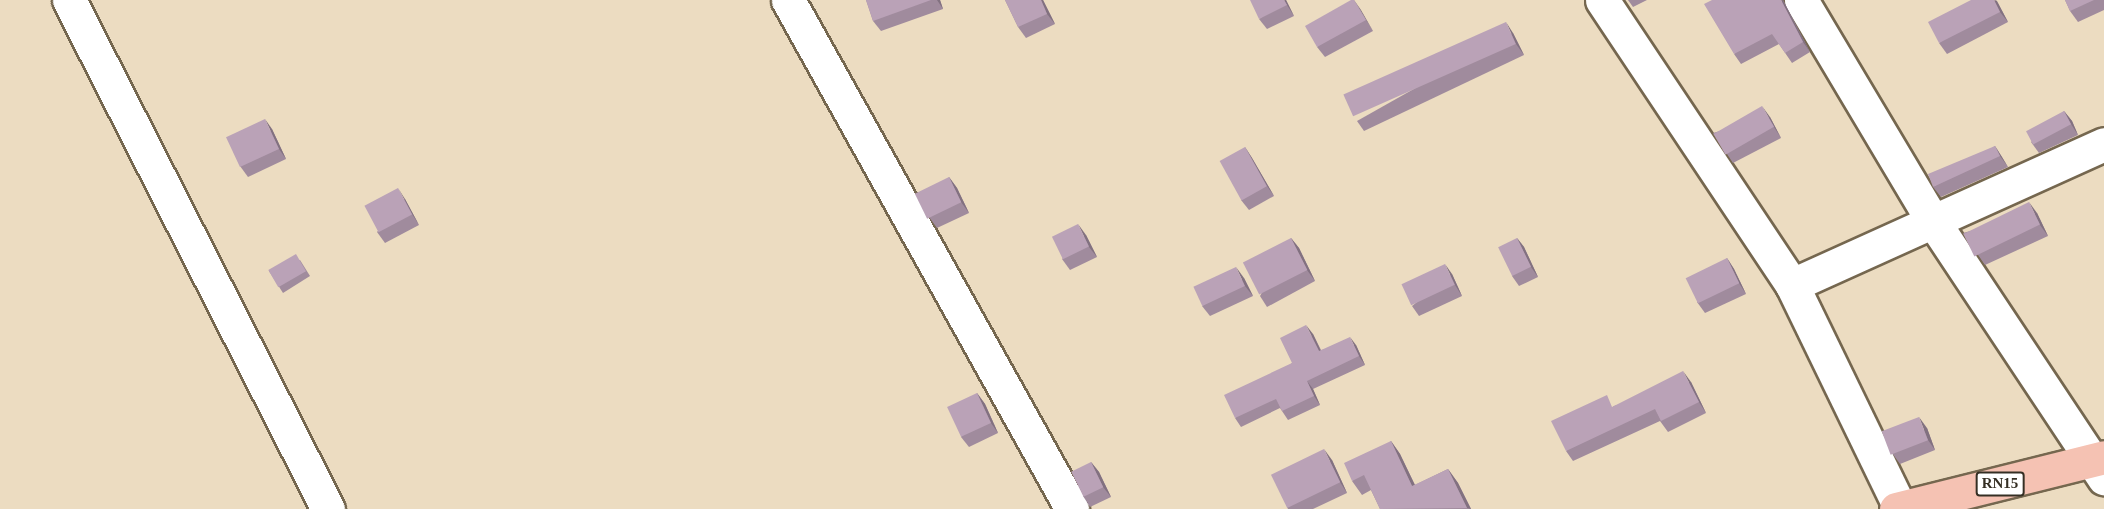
<!DOCTYPE html>
<style>
body{margin:0}
#map{position:relative;width:2104px;height:509px;overflow:hidden;background:#ecdcc1;font-family:Georgia,serif}
div>[style]{position:absolute}
[style*='--x']{left:calc(var(--x)*1px);top:calc(var(--y)*1px);width:calc(var(--w)*1px);rotate:calc(var(--a)*1deg)}
.roads{filter:drop-shadow(2px 0 #75674f) drop-shadow(-2px 0 #75674f) drop-shadow(0 2px #75674f) drop-shadow(0 -2px #75674f)}
.minor>*{height:33px;margin:-16.5px;padding:0 16.5px;transform-origin:16.5px;border-radius:16.5px;background:#fff}
.major>*{height:33px;margin:-16.5px;padding:0 16.5px;transform-origin:16.5px;border-radius:16.5px;background:#f5c2b3}
.wall>*{inset:0;background:#a08b9d}
.shaded-wall>*{inset:0;background:#827180}
.building>*{inset:0;background:#baa2b7;transform-origin:0 0}
span{translate:-50% -50%;white-space:nowrap;text-align:center;line-height:1.15;-webkit-text-stroke:5px #fff;paint-order:stroke}
.shield-label span{padding:2px 4px;background:#fff;border:2px solid;border-radius:4px;-webkit-text-stroke-width:0}
.shield-label{font-size:15px;color:#352f24;font-weight:700}
</style>
<div id="map">
<div class="roads">
<div class="minor">
<div style="--x:69;--y:0;--w:571;--a:63.03"></div>
<div style="--x:788;--y:0;--w:583;--a:60.84"></div>
<div style="--x:1602;--y:0;--w:343;--a:56.3"></div>
<div style="--x:1792;--y:285;--w:249;--a:64.1"></div>
<div style="--x:1801;--y:0;--w:257;--a:59.2"></div>
<div style="--x:1933;--y:221;--w:309;--a:56.4"></div>
<div style="--x:1792;--y:285;--w:342;--a:-24.3"></div>
</div>
<div class="major">
<div style="--x:1896;--y:509;--w:214;--a:-14"></div>
</div>
</div>
<div class="wall">
<div style="clip-path:polygon(866px 0,940px 0,943px 9px,881px 31px,873px 21px)"></div>
<div style="clip-path:polygon(1005px 0,1043px 0,1055px 24px,1026px 38px,1018px 27px)"></div>
<div style="clip-path:polygon(1286px 0,1294px 16px,1267px 29px,1259px 19px)"></div>
<div style="clip-path:polygon(1354px 0,1373px 31px,1325px 57px,1317px 47px)"></div>
<div style="clip-path:polygon(1628px 0,1647px 0,1633px 7px)"></div>
<div style="clip-path:polygon(1783px 0,1810px 52px,1792px 63px,1779px 44px,1741px 64px,1734px 54px)"></div>
<div style="clip-path:polygon(1996px 0,2008px 22px,1947px 54px,1939px 43px)"></div>
<div style="clip-path:polygon(2065px 0,2104px 0,2104px 10px,2078px 22px,2070px 11px)"></div>
<div style="clip-path:polygon(1513px 33px,1524px 55px,1364px 131px,1357px 121px)"></div>
<div style="clip-path:polygon(2064px 111px,2072px 121px,2078px 135px,2039px 153px,2031px 142px)"></div>
<div style="clip-path:polygon(1770px 117px,1781px 138px,1733px 163px,1713px 133px)"></div>
<div style="clip-path:polygon(272px 129px,286px 159px,248px 177px,240px 166px)"></div>
<div style="clip-path:polygon(1995px 146px,2008px 167px,1941px 197px,1933px 187px)"></div>
<div style="clip-path:polygon(1245px 147px,1252px 158px,1274px 196px,1249px 210px,1241px 200px)"></div>
<div style="clip-path:polygon(949px 177px,957px 188px,969px 213px,937px 228px,929px 217px)"></div>
<div style="clip-path:polygon(405px 199px,419px 225px,385px 243px,377px 232px)"></div>
<div style="clip-path:polygon(2037px 213px,2048px 236px,1985px 265px,1963px 233px)"></div>
<div style="clip-path:polygon(1086px 235px,1097px 257px,1070px 270px,1062px 259px)"></div>
<div style="clip-path:polygon(1291px 238px,1299px 248px,1315px 281px,1267px 307px,1260px 296px)"></div>
<div style="clip-path:polygon(1517px 238px,1524px 247px,1538px 277px,1519px 286px,1512px 276px)"></div>
<div style="clip-path:polygon(1727px 258px,1734px 269px,1746px 294px,1705px 313px,1697px 302px)"></div>
<div style="clip-path:polygon(300px 260px,310px 276px,283px 293px,269px 271px)"></div>
<div style="clip-path:polygon(1452px 274px,1462px 296px,1419px 316px,1412px 306px)"></div>
<div style="clip-path:polygon(1244px 278px,1253px 296px,1210px 316px,1202px 306px)"></div>
<div style="clip-path:polygon(1313px 334px,1321px 350px,1356px 345px,1365px 365px,1313px 389px,1320px 405px,1288px 420px,1280px 408px,1241px 427px,1235px 418px,1292px 363px)"></div>
<div style="clip-path:polygon(1691px 382px,1706px 413px,1668px 432px,1660px 421px,1573px 461px,1566px 451px,1614px 406px)"></div>
<div style="clip-path:polygon(977px 393px,985px 404px,998px 433px,969px 447px,961px 437px)"></div>
<div style="clip-path:polygon(1927px 428px,1935px 450px,1900px 464px,1892px 453px)"></div>
<div style="clip-path:polygon(1391px 441px,1400px 454px,1415px 485px,1448px 469px,1458px 483px,1471px 509px,1380px 509px,1371px 490px,1362px 495px,1352px 481px)"></div>
<div style="clip-path:polygon(1332px 460px,1347px 493px,1313px 509px,1288px 509px,1287px 507px)"></div>
<div style="clip-path:polygon(1091px 462px,1099px 472px,1111px 497px,1090px 507px,1083px 496px)"></div>
</div>
<div class="shaded-wall">
<div style="clip-path:polygon(937px 0,940px 0,943px 9px)"></div>
<div style="clip-path:polygon(1041px 0,1043px 0,1055px 24px,1047px 14px)"></div>
<div style="clip-path:polygon(1284px 0,1286px 0,1294px 16px,1287px 5px)"></div>
<div style="clip-path:polygon(1354px 0,1361px 10px,1373px 31px,1366px 20px)"></div>
<div style="clip-path:polygon(1781px 0,1783px 0,1810px 52px,1803px 42px)"></div>
<div style="clip-path:polygon(1994px 0,1997px 1px,2008px 22px,2000px 12px)"></div>
<div style="clip-path:polygon(1506px 22px,1513px 33px,1524px 55px,1516px 44px)"></div>
<div style="clip-path:polygon(1762px 106px,1770px 117px,1781px 138px,1774px 127px)"></div>
<div style="clip-path:polygon(2064px 111px,2072px 121px,2078px 135px,2071px 124px)"></div>
<div style="clip-path:polygon(265px 119px,272px 129px,286px 159px,279px 149px)"></div>
<div style="clip-path:polygon(1995px 146px,2002px 157px,2008px 167px,2000px 156px)"></div>
<div style="clip-path:polygon(1245px 147px,1252px 158px,1274px 196px,1267px 186px)"></div>
<div style="clip-path:polygon(949px 177px,957px 188px,969px 213px,961px 202px)"></div>
<div style="clip-path:polygon(398px 188px,405px 199px,419px 225px,412px 214px)"></div>
<div style="clip-path:polygon(2029px 202px,2037px 213px,2048px 236px,2040px 225px)"></div>
<div style="clip-path:polygon(1078px 224px,1086px 235px,1097px 257px,1089px 247px)"></div>
<div style="clip-path:polygon(1291px 238px,1299px 248px,1315px 281px,1307px 270px)"></div>
<div style="clip-path:polygon(1517px 238px,1524px 247px,1538px 277px,1531px 267px)"></div>
<div style="clip-path:polygon(1727px 258px,1734px 269px,1746px 294px,1739px 283px)"></div>
<div style="clip-path:polygon(1445px 264px,1452px 274px,1462px 296px,1455px 285px)"></div>
<div style="clip-path:polygon(1236px 267px,1244px 278px,1253px 296px,1245px 286px)"></div>
<div style="clip-path:polygon(1306px 325px,1313px 334px,1325px 360px,1319px 351px)"></div>
<div style="clip-path:polygon(1350px 337px,1356px 345px,1365px 365px,1359px 356px)"></div>
<div style="clip-path:polygon(1683px 371px,1691px 382px,1706px 413px,1699px 402px)"></div>
<div style="clip-path:polygon(1307px 381px,1313px 389px,1320px 405px,1314px 396px)"></div>
<div style="clip-path:polygon(977px 393px,985px 404px,998px 433px,991px 423px)"></div>
<div style="clip-path:polygon(1919px 417px,1927px 428px,1935px 450px,1928px 440px)"></div>
<div style="clip-path:polygon(1391px 441px,1400px 454px,1422px 500px,1412px 486px)"></div>
<div style="clip-path:polygon(1324px 449px,1332px 460px,1347px 493px,1340px 482px)"></div>
<div style="clip-path:polygon(1091px 462px,1099px 472px,1111px 497px,1103px 487px)"></div>
<div style="clip-path:polygon(1448px 469px,1458px 483px,1471px 509px,1467px 508px)"></div>
</div>
<div class="building">
<div style="clip-path:polygon(866px 0,931px 0,873px 21px)"></div>
<div style="clip-path:polygon(1005px 0,1041px 0,1047px 14px,1018px 27px)"></div>
<div style="clip-path:polygon(1250px 0,1284px 0,1287px 5px,1259px 19px)"></div>
<div style="clip-path:polygon(1351px 0,1354px 0,1366px 20px,1317px 47px,1305px 26px)"></div>
<div style="clip-path:polygon(1712px 0,1781px 0,1803px 42px,1785px 53px,1772px 34px,1734px 54px,1704px 4px)"></div>
<div style="clip-path:polygon(1971px 0,1994px 0,2000px 12px,1939px 43px,1928px 22px)"></div>
<div style="clip-path:polygon(2065px 0,2094px 0,2070px 11px)"></div>
<div style="left:1506px;top:22px;width:24px;height:178px;rotate:66deg"></div>
<div style="left:1762px;top:106px;width:24px;height:56px;rotate:60deg"></div>
<div style="left:2064px;top:111px;width:15px;height:43px;rotate:62deg"></div>
<div style="left:265px;top:119px;width:33px;height:43px;rotate:65deg"></div>
<div style="clip-path:polygon(1995px 146px,2000px 156px,1933px 187px,1928px 174px)"></div>
<div style="left:1245px;top:147px;width:45px;height:29px;rotate:61deg"></div>
<div style="left:949px;top:177px;width:28px;height:38px;rotate:64deg"></div>
<div style="left:398px;top:188px;width:30px;height:38px;rotate:62deg"></div>
<div style="left:2029px;top:202px;width:25px;height:73px;rotate:64deg"></div>
<div style="left:1078px;top:224px;width:25px;height:29px;rotate:64deg"></div>
<div style="left:1291px;top:238px;width:36px;height:54px;rotate:63deg"></div>
<div style="left:1517px;top:238px;width:32px;height:21px;rotate:64deg"></div>
<div style="left:296px;top:254px;width:20px;height:32px;rotate:60deg"></div>
<div style="left:1727px;top:258px;width:28px;height:46px;rotate:64deg"></div>
<div style="left:1445px;top:264px;width:23px;height:48px;rotate:65deg"></div>
<div style="left:1236px;top:267px;width:21px;height:47px;rotate:65deg"></div>
<div style="clip-path:polygon(1306px 325px,1319px 351px,1350px 337px,1359px 356px,1307px 381px,1314px 396px,1282px 411px,1276px 399px,1235px 418px,1224px 395px,1292px 363px,1280px 338px)"></div>
<div style="clip-path:polygon(1683px 371px,1699px 402px,1661px 421px,1655px 409px,1566px 451px,1551px 421px,1607px 395px,1612px 407px)"></div>
<div style="left:977px;top:393px;width:33px;height:33px;rotate:65deg"></div>
<div style="left:1919px;top:417px;width:25px;height:40px;rotate:69deg"></div>
<div style="clip-path:polygon(1391px 441px,1412px 486px,1448px 469px,1467px 508px,1380px 509px,1364px 475px,1352px 481px,1344px 463px)"></div>
<div style="left:1324px;top:449px;width:37px;height:59px;rotate:64deg"></div>
<div style="left:1091px;top:462px;width:28px;height:22px;rotate:64deg"></div>
</div>
<div class="shield-label">
<span style="left:2000px;top:484px">RN15</span>
</div>
</div>
